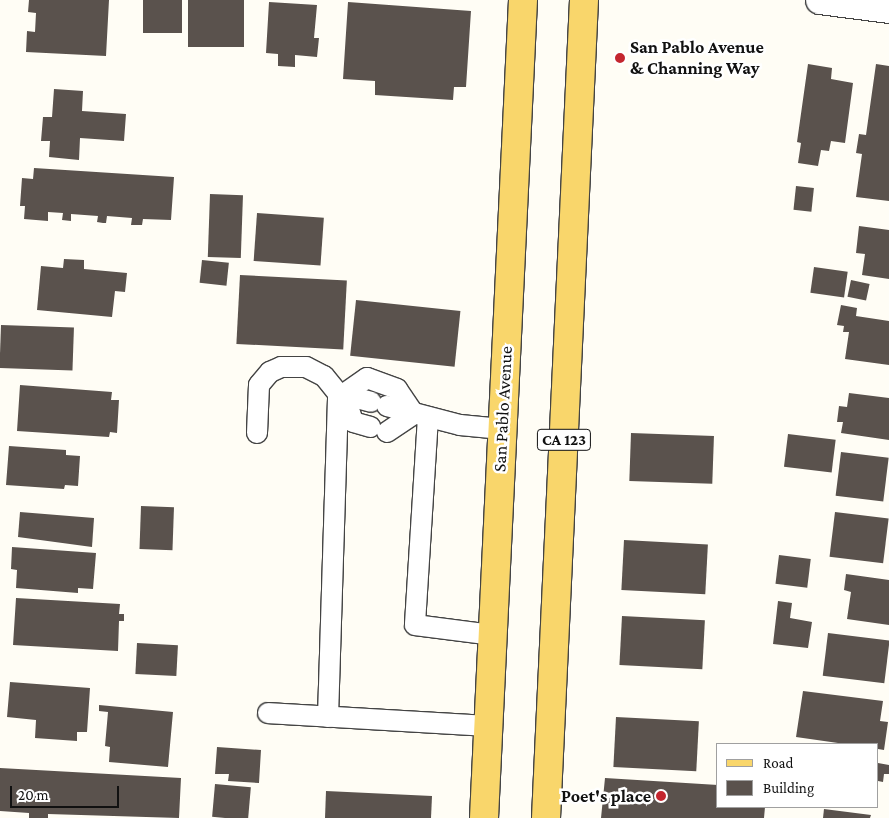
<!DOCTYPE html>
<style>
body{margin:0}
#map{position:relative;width:889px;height:818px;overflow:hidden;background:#fffdf5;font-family:"Crimson Pro",serif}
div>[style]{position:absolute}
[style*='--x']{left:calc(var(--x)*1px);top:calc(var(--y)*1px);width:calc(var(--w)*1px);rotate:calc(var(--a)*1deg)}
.building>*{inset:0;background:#5a524d;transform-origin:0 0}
.roads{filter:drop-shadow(1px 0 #444) drop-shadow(-1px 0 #444) drop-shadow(0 1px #444) drop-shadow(0 -1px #444)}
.service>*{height:20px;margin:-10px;padding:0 10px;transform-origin:10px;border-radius:10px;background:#fff}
.minor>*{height:28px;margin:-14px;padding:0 14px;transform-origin:14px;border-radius:14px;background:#fff}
.primary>*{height:28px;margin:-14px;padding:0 14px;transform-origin:14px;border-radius:14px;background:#f9d66b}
.dots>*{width:14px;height:14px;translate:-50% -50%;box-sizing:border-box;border:2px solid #fff;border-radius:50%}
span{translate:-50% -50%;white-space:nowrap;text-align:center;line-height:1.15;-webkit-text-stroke:5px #fff;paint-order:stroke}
.shield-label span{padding:1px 4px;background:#fff;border:1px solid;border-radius:4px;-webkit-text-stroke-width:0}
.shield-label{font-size:16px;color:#111;font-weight:700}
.poi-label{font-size:18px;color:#111;font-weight:700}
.left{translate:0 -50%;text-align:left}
.right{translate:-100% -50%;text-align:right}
.street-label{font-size:18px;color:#111}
.legend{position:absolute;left:716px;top:743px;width:162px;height:65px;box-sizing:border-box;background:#fff;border:1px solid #a0a0a0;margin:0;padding:6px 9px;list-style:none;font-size:15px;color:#111}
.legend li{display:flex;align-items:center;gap:10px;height:25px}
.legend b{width:25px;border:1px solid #a0a0a0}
.scale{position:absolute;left:10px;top:786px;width:109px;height:22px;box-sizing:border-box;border:2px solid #111;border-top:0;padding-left:6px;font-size:15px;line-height:18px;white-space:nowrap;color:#111;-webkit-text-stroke:4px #fff;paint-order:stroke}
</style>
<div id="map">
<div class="building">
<div style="clip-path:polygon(29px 0,109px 0,106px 56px,26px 52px,27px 31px,35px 32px,36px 13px,28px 12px)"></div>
<div style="left:143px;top:0;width:39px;height:33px"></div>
<div style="left:188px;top:0;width:56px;height:47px"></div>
<div style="clip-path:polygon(269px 2px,317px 5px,314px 38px,319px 38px,317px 57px,295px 55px,295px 67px,278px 66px,278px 54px,266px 53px)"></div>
<div style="clip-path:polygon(348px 2px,471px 11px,466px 87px,454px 87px,453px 100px,375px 95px,375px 81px,343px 79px)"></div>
<div style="clip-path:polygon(808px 64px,832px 68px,831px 79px,853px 83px,845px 143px,831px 141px,829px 151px,821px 150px,818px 166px,798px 163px,801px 143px,797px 142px)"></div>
<div style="clip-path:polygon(876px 64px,889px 66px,889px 201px,856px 197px,862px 154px,856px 153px,859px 134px,866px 135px)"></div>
<div style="clip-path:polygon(54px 89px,83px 91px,82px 111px,126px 114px,124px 141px,80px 138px,79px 160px,49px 157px,50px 141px,41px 141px,43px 117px,52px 117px)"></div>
<div style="clip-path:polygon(34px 168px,174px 177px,171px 220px,143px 219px,142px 225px,131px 225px,132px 218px,107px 216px,106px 223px,103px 223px,97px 222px,98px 216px,71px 214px,71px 221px,62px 220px,63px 213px,48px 212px,48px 221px,24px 219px,25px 206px,20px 206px,22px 178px,33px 179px)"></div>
<div style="left:796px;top:186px;width:18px;height:24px;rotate:6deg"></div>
<div style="left:210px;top:194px;width:33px;height:63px;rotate:2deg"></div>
<div style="left:257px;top:213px;width:67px;height:48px;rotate:4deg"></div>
<div style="clip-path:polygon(859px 226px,889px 230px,889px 279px,862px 275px,865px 254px,856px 253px)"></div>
<div style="clip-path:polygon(64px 259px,84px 260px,84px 269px,127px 273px,125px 292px,115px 291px,112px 317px,37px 310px,41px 266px,63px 268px)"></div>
<div style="left:202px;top:260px;width:27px;height:23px;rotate:6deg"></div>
<div style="left:814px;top:267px;width:34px;height:26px;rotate:8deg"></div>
<div style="left:240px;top:275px;width:107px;height:69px;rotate:3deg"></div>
<div style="left:851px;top:280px;width:19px;height:17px;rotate:12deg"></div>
<div style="left:356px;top:300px;width:105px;height:56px;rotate:6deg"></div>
<div style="clip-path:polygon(841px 305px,857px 308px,856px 316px,889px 321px,889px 365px,845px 359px,849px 332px,843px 332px,844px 326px,837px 325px)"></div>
<div style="left:1px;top:325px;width:73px;height:43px;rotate:2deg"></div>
<div style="clip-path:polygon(20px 385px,112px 392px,111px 400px,119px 400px,117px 433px,110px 432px,109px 437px,17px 431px)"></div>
<div style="clip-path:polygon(849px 393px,889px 398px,889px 440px,841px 433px,843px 422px,837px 422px,839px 406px,847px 407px)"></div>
<div style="left:631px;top:433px;width:83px;height:48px;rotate:2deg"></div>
<div style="left:788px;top:434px;width:48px;height:33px;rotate:7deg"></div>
<div style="clip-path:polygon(9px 446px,66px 450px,66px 455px,80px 456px,78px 486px,65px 485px,64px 489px,6px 485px)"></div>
<div style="left:841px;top:452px;width:48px;height:44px;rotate:7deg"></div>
<div style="left:141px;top:506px;width:33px;height:43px;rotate:2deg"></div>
<div style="clip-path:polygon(20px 512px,94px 518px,92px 547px,18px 537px)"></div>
<div style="left:835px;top:512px;width:54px;height:45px;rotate:7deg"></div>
<div style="left:624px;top:540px;width:84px;height:50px;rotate:3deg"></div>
<div style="clip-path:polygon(12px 547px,96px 553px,93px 589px,78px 588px,78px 593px,16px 588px,17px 570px,11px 569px)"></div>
<div style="left:779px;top:555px;width:32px;height:29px;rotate:7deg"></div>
<div style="clip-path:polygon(846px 574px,889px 580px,889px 625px,847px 619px,851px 592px,844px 590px)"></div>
<div style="clip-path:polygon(16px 598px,120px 604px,119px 614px,124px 614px,124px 621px,119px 621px,118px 651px,13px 645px)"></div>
<div style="clip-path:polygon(778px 601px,792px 603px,790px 618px,812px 622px,808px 648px,773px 644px)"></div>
<div style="left:622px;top:616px;width:83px;height:49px;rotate:3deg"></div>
<div style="left:828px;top:633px;width:62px;height:43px;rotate:7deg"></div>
<div style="left:137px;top:643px;width:41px;height:31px;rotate:3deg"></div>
<div style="clip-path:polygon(10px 682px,90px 688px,87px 732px,77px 732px,77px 741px,35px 738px,36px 720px,7px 717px)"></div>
<div style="clip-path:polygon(803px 691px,883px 701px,880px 721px,888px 722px,884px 750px,878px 749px,878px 744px,845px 744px,796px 737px)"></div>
<div style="clip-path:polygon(99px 705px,173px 712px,168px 767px,109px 762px,110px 747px,105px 746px,108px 712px,99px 711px)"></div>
<div style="left:616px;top:717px;width:83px;height:50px;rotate:3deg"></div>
<div style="clip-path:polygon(217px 747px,261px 750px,259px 783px,228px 781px,229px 774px,215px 774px)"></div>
<div style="clip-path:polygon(878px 763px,889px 765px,889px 774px,884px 774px,883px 782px,878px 781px)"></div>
<div style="clip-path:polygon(0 768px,181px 778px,179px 818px,48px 814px,48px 818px,29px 818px,29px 813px,0 811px)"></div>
<div style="clip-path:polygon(605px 778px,718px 785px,718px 807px,765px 807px,764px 818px,601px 818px)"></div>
<div style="left:215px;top:784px;width:36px;height:33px;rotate:5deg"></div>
<div style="clip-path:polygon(326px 791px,432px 796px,431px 818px,325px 818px)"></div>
<div style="clip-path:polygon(824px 809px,871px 815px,870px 818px,823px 818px)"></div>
</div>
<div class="roads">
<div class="service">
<div style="--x:344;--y:394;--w:28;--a:-35"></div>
<div style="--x:367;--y:378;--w:32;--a:20"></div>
<div style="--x:397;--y:389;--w:30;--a:56"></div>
<div style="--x:344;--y:394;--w:29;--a:72"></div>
<div style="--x:353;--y:422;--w:18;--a:16"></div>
<div style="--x:387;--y:406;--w:75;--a:14.6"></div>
<div style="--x:460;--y:425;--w:42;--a:5.4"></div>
<div style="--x:428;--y:417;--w:208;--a:93.6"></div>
<div style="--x:415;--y:625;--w:79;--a:7.3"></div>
<div style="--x:387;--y:432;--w:32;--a:-34"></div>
<div style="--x:257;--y:433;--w:48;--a:-87.6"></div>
<div style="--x:259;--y:385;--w:17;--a:-50"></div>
<div style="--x:270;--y:372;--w:12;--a:-24"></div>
<div style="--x:281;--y:367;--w:25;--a:0"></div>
<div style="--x:306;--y:367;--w:20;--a:27"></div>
<div style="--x:324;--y:376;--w:22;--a:51"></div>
<div style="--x:338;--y:393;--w:34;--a:15"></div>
<div style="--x:268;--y:713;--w:219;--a:3.4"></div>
<div style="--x:328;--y:717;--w:324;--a:-88.2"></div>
</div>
<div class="minor">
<div style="--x:820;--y:0;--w:70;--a:7.4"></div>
</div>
<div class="primary">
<div style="--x:484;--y:818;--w:819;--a:-87.27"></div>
<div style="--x:546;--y:818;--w:819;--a:-87.34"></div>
</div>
</div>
<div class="dots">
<div style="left:620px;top:58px;background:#c4262e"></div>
<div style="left:661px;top:796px;background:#c4262e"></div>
</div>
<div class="shield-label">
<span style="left:564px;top:440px">CA 123</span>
</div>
<div class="poi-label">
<span class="left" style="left:630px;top:58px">San Pablo Avenue<br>&amp; Channing Way</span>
<span class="right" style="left:651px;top:796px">Poet's place</span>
</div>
<div class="street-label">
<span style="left:503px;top:409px;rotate:-87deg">San Pablo Avenue</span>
</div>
<ul class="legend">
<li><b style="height:6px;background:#f9d66b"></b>Road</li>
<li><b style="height:14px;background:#5a524d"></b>Building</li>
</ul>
<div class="scale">20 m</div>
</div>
